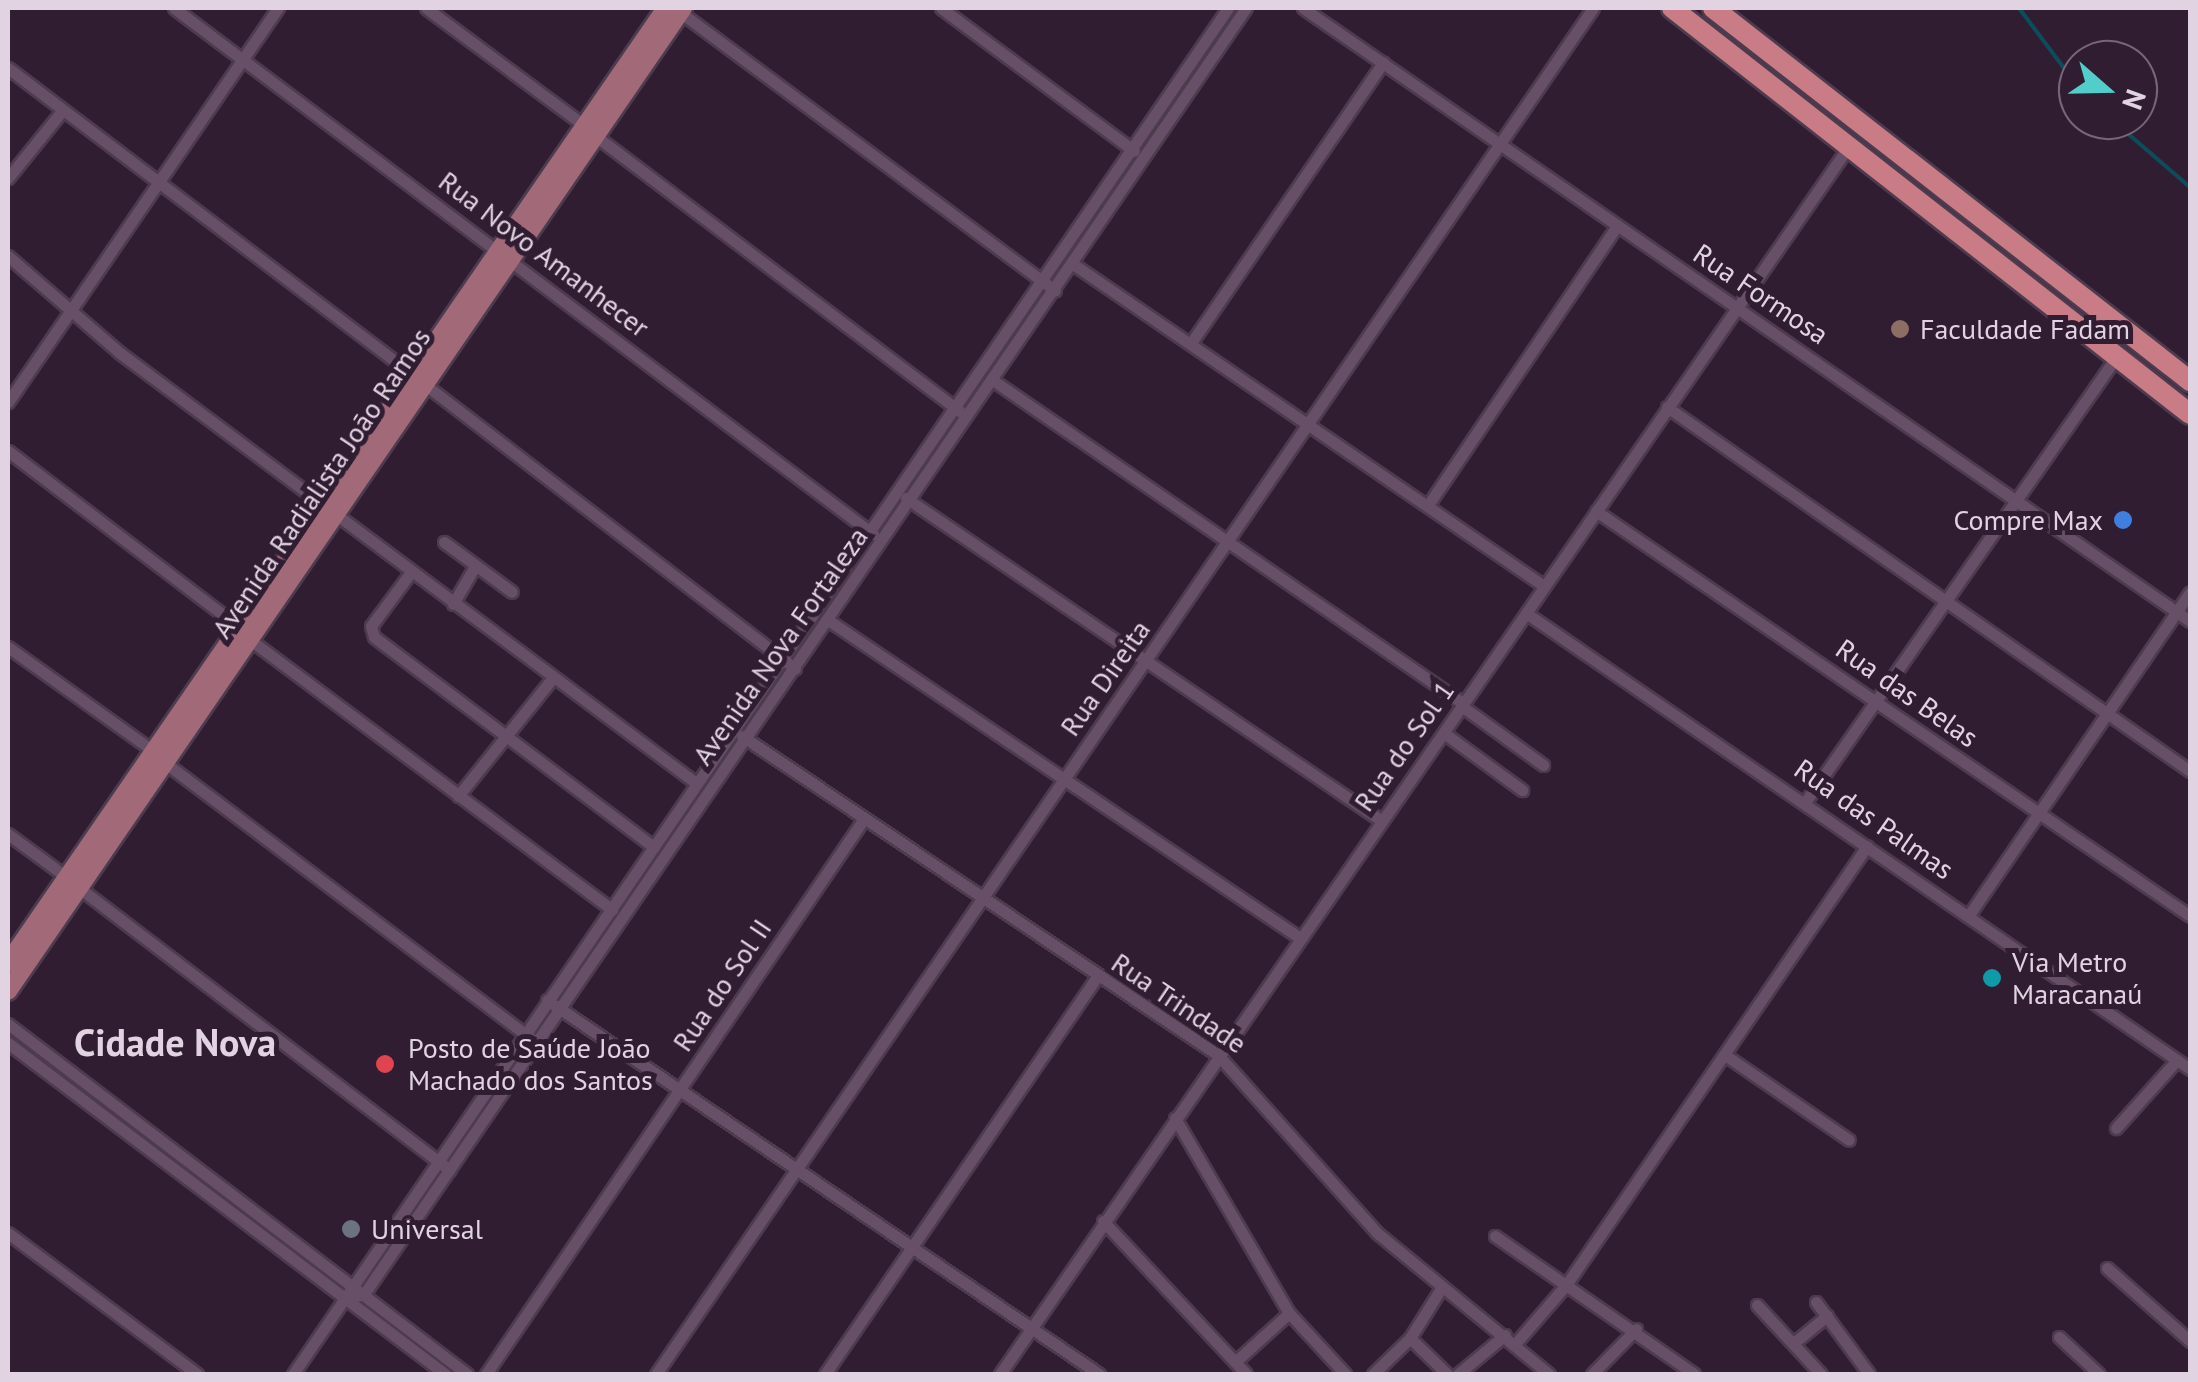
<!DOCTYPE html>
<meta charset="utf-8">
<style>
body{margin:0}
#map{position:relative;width:2198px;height:1382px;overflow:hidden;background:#311d32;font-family:"PT Sans",sans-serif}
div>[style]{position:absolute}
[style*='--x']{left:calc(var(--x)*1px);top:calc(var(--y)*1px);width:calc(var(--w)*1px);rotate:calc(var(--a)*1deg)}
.stream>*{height:4px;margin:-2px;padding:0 2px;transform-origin:2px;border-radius:2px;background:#0b4d5a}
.roads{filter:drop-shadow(2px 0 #4d3b4e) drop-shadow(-2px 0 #4d3b4e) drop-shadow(0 2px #4d3b4e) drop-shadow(0 -2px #4d3b4e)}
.street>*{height:11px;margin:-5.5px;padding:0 5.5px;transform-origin:5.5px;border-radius:5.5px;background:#674f67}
.primary>*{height:18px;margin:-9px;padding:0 9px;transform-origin:9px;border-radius:9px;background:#a26a79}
.highway>*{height:20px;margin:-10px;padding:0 10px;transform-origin:10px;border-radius:10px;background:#c97c85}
.dots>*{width:28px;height:28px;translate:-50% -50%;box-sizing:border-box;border:5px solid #311d32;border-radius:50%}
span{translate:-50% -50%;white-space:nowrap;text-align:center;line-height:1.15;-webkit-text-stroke:10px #311d32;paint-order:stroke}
.street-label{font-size:28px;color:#e1d3e1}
.poi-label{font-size:28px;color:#e1d3e1}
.left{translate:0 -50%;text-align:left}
.right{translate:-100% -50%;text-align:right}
.district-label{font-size:38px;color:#e1d3e1;font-weight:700}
.frame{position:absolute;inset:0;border:10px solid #e1d3e1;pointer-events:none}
.north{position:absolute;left:2058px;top:40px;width:100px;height:100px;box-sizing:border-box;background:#311d32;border:2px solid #776678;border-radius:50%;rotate:110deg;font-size:28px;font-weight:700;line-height:40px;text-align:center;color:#e1d3e1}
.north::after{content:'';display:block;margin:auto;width:35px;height:45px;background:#53cdca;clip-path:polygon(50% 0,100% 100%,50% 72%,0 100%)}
</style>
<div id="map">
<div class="stream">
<div style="--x:2019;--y:8;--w:99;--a:53.2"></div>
<div style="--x:2112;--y:120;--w:103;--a:40.7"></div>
</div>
<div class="roads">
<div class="street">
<div style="--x:174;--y:8;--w:875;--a:36.96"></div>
<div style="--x:426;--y:8;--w:194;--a:36.6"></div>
<div style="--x:941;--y:8;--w:240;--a:36.5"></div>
<div style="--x:1303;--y:8;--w:1078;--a:34.65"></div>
<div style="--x:680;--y:12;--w:467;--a:36.6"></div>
<div style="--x:8;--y:68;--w:507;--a:37.14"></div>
<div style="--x:593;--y:134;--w:460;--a:37.1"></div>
<div style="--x:8;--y:178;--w:86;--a:-51.1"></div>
<div style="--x:8;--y:256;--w:148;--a:40.9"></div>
<div style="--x:120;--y:353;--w:719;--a:36.74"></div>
<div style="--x:1073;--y:264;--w:571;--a:34.36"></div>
<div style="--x:1191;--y:343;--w:340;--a:-55.6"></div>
<div style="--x:994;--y:381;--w:570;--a:34.5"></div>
<div style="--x:423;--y:383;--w:469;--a:37.5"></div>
<div style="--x:8;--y:402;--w:478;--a:-55.6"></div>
<div style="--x:1667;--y:407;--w:637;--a:34.84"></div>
<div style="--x:8;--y:451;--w:290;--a:37.3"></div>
<div style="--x:906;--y:498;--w:575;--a:34.16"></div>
<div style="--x:1428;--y:505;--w:336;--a:-55.9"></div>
<div style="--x:1596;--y:511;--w:719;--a:34.29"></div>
<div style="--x:444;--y:542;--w:84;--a:36.3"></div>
<div style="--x:411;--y:572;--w:67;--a:126.5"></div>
<div style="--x:371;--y:626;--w:11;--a:75"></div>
<div style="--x:374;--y:637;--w:350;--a:36.9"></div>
<div style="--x:453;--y:604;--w:44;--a:-59.9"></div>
<div style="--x:1526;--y:613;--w:806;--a:34.48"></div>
<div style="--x:828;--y:620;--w:569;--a:33.97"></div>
<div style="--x:249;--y:639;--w:453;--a:36.7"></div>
<div style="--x:8;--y:647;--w:178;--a:35.6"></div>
<div style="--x:1463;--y:707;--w:99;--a:35.9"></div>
<div style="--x:1444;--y:733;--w:97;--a:36.2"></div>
<div style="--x:742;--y:736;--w:573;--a:33.83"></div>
<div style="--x:1218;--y:1055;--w:237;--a:48.2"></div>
<div style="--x:1376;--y:1232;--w:224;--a:39.4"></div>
<div style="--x:164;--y:762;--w:468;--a:37"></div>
<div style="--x:458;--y:796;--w:149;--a:-51.3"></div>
<div style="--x:1806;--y:801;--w:543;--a:-55.05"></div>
<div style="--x:8;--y:834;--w:74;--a:36.3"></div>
<div style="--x:78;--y:887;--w:467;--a:37.3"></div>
<div style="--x:1969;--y:915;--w:391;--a:-55.6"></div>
<div style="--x:547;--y:1000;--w:667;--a:34.12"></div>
<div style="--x:8;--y:1024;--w:577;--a:37.33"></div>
<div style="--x:8;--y:1043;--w:548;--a:37.14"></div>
<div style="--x:1725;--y:1055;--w:150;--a:34.4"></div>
<div style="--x:1175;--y:1118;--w:226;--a:59.7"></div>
<div style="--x:1289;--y:1313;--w:83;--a:47.4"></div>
<div style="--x:2116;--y:1128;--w:91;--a:-48.1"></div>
<div style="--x:1103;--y:1221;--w:209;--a:46.9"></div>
<div style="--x:8;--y:1233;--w:236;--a:36.7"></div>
<div style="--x:1495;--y:1236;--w:242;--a:34.7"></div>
<div style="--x:2107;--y:1268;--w:111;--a:41.3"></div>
<div style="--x:345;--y:1299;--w:20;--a:-15"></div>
<div style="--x:364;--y:1294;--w:1559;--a:-55.56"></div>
<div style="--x:1816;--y:1302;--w:89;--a:53.6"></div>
<div style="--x:1757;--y:1305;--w:94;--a:47.2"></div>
<div style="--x:2059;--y:1337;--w:54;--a:42.8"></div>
<div style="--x:1410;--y:1338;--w:52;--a:44.2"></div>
<div style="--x:1796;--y:1341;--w:40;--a:-39"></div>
<div style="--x:1515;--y:1344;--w:78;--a:-49.2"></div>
<div style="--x:1566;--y:1285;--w:532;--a:-55.56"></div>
<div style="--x:1235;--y:1362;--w:73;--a:-42.2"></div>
<div style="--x:293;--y:1374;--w:1655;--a:-55.61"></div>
<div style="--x:486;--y:1374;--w:670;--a:-55.76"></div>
<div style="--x:656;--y:1374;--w:1656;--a:-55.55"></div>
<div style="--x:825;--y:1374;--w:480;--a:-55.6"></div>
<div style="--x:1000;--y:1374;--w:1493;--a:-55.34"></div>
<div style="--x:1373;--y:1374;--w:52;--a:-44.2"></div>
<div style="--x:1410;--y:1338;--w:60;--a:-57.9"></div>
<div style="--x:1458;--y:1374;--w:61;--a:-39.7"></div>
<div style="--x:1592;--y:1374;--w:63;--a:-45.6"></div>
</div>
<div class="primary">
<div style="--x:8;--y:963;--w:1160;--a:-55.43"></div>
<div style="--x:8;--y:991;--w:1192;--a:-55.52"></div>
</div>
<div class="highway">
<div style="--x:1672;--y:8;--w:658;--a:38.09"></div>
<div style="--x:1713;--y:8;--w:606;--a:38.02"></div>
</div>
</div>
<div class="dots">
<div style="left:1900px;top:329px;background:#8d6e63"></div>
<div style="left:2123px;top:520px;background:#3f7fe0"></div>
<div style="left:1992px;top:978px;background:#0f9aa8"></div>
<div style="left:385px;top:1064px;background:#e0444e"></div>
<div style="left:351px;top:1229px;background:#6b7280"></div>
</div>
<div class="street-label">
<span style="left:544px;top:254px;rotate:37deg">Rua Novo Amanhecer</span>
<span style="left:1761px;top:294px;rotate:34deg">Rua Formosa</span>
<span style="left:321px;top:483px;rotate:-56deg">Avenida Radialista João Ramos</span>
<span style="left:780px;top:646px;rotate:-55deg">Avenida Nova Fortaleza</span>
<span style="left:1105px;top:678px;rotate:-55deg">Rua Direita</span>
<span style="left:1907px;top:693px;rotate:35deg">Rua das Belas</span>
<span style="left:1404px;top:746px;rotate:-55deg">Rua do Sol 1</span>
<span style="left:1874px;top:819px;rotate:35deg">Rua das Palmas</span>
<span style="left:722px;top:985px;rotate:-56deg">Rua do Sol II</span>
<span style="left:1179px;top:1003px;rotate:34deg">Rua Trindade</span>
</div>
<div class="poi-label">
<span class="left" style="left:1920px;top:329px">Faculdade Fadam</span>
<span class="right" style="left:2103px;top:520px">Compre Max</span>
<span class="left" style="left:2012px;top:978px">Via Metro<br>Maracanaú</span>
<span class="left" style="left:408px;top:1064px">Posto de Saúde João<br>Machado dos Santos</span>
<span class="left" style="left:371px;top:1229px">Universal</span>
</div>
<div class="district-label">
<span style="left:175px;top:1042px">Cidade Nova</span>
</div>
<div class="frame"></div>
<div class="north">N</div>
</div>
